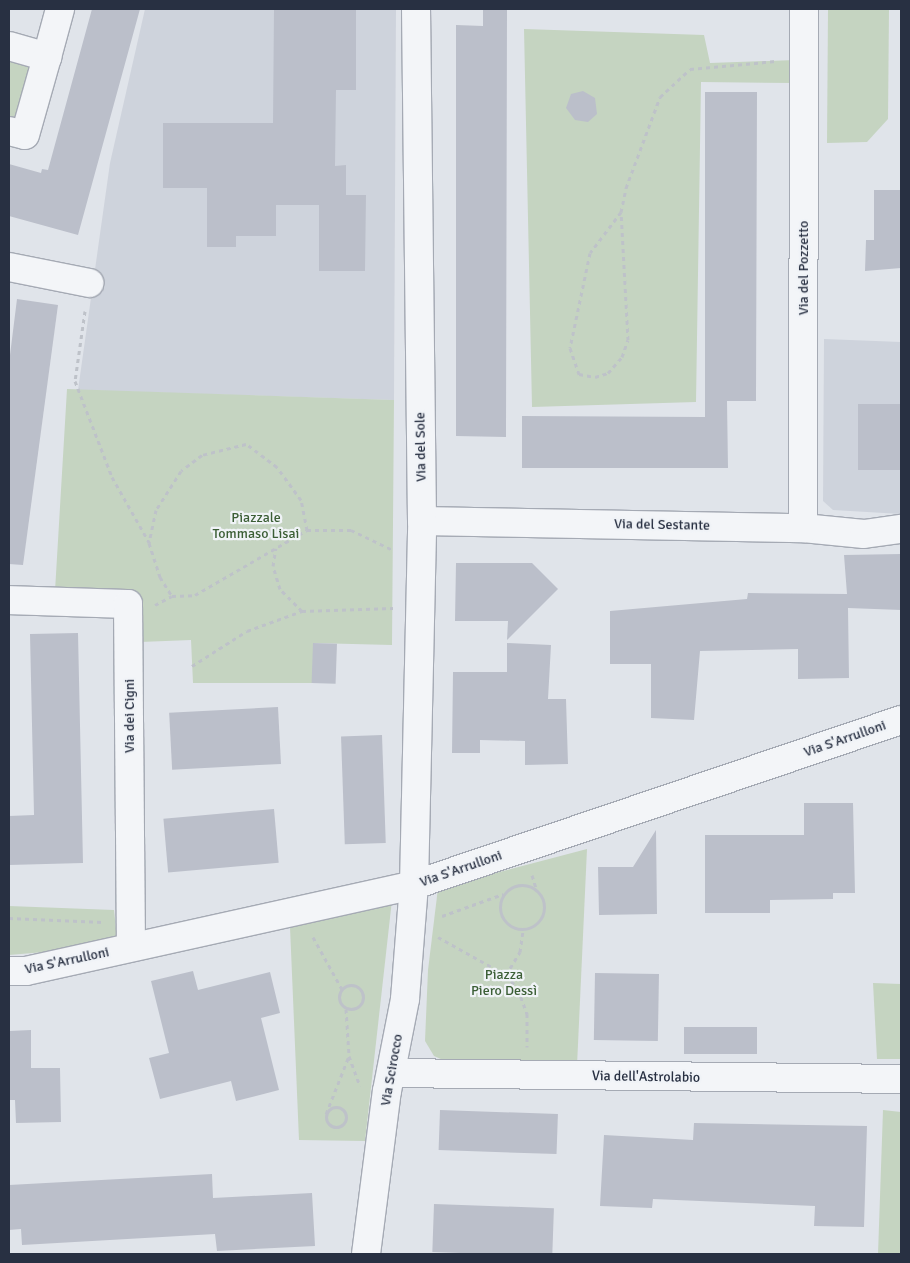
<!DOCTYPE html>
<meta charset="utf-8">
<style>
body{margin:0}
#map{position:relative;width:910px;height:1263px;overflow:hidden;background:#e0e4ea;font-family:Signika,sans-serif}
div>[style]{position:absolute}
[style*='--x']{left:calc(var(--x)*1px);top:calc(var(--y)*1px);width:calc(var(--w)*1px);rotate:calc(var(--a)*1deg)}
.built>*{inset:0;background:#ced3dc}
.green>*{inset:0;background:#c5d4c1}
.building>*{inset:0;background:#bbbfca;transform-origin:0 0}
.path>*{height:3px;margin-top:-1.5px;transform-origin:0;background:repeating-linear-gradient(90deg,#bec2c9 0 4px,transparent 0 8px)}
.path>.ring{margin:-1.5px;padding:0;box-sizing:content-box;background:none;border:3px solid #bec2c9;border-radius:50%}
.roads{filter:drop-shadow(1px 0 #a5aab4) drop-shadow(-1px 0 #a5aab4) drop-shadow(0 1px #a5aab4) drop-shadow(0 -1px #a5aab4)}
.minor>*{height:28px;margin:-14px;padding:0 14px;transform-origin:14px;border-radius:14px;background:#f3f5f8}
span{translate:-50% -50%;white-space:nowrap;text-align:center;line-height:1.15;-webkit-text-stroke:4.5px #f0f3f7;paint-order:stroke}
.street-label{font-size:14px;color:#283042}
.park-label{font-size:14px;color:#3b5e35}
.frame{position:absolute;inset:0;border:10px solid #283042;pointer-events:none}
</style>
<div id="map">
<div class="built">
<div style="clip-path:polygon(145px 9px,396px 9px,394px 400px,78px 390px,110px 163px)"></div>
<div style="clip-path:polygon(824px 339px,901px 342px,901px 514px,833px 510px,823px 501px)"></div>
</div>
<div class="green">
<div style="clip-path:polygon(828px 9px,889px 9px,888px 119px,867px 142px,827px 143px)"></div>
<div style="clip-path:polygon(524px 29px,704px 35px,710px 63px,795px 60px,794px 83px,701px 82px,696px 402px,532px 407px)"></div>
<div style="clip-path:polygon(9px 53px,40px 62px,20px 128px,9px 125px)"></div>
<div style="clip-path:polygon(67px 389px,394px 400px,392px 645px,313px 643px,314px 683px,193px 683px,191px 640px,140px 642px,138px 592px,55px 591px)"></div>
<div style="clip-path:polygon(587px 849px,577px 1066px,443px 1060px,434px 1056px,425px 1041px,428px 970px,438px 888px)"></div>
<div style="clip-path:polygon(392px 900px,365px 1141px,299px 1140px,290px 927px)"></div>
<div style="clip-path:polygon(9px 906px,114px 910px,117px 938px,68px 950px,9px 955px)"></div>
<div style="clip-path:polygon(873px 983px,901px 984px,901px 1059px,877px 1059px)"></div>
<div style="clip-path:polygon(883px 1110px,901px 1112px,901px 1254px,878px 1254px)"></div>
</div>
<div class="building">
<div style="clip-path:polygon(92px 9px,140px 9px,78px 235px,9px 216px,9px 164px,41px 173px,42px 169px,48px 170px)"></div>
<div style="clip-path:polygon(274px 9px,356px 9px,356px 90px,336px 90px,335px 166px,346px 165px,346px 195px,366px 195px,365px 271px,319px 271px,319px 205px,276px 205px,276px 236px,236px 236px,236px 247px,207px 247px,207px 188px,163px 188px,163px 123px,273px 123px)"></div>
<div style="clip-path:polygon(483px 9px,507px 9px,506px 437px,456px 436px,456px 25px,483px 26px)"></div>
<div style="clip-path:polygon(583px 91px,595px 98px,597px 114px,588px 122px,575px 120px,566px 108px,571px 94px)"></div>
<div style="clip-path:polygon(705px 92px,757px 92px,756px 401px,727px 401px,728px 468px,522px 468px,522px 416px,705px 417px)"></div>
<div style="clip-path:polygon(874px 190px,901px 190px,901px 268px,865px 271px,866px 240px,874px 240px)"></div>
<div style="clip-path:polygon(17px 299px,58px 305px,23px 565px,9px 564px,9px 363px)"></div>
<div style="left:901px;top:404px;width:66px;height:43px;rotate:90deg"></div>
<div style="clip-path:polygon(901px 554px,901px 610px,848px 608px,849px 678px,798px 679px,798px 649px,700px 651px,694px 720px,651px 718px,651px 664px,610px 664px,610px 611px,747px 599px,748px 593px,847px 594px,844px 555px)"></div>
<div style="clip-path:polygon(456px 563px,532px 563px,558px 589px,507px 640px,508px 621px,455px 621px)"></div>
<div style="clip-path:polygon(78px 633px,83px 863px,9px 865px,9px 816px,34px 815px,30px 634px)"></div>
<div style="left:313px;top:643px;width:24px;height:40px;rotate:2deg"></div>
<div style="clip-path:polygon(507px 643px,551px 645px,548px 699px,566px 699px,568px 764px,525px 765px,525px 741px,480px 740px,480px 753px,452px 753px,453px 672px,507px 672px)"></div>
<div style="left:278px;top:707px;width:57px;height:109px;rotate:87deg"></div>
<div style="left:382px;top:735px;width:108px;height:41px;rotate:88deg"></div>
<div style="clip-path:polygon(804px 803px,853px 803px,855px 893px,833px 893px,833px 899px,770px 900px,770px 913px,705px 913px,705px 835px,804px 835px)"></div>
<div style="left:274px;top:809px;width:54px;height:111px;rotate:85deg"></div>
<div style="clip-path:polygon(656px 830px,657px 914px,599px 915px,598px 867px,633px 867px)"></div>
<div style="clip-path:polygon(193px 971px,198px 990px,270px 972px,280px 1013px,261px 1018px,279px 1090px,236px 1101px,231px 1081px,160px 1099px,149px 1058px,169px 1053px,151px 981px)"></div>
<div style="left:595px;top:973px;width:64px;height:67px;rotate:1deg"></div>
<div style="left:684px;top:1027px;width:73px;height:27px"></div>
<div style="clip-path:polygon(31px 1030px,31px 1068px,60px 1068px,61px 1122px,16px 1123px,15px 1100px,9px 1100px,9px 1031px)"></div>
<div style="left:440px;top:1110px;width:118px;height:40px;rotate:2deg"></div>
<div style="clip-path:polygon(694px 1123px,867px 1126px,864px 1227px,814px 1226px,815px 1206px,653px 1199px,652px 1208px,600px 1206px,604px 1135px,693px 1140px)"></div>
<div style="clip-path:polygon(212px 1174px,213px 1198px,312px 1193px,315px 1246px,217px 1251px,215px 1234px,22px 1245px,21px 1229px,9px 1230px,9px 1185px)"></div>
<div style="left:434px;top:1204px;width:120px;height:48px;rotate:2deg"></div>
</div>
<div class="path">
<div style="--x:621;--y:212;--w:51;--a:127.1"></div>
<div style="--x:590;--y:253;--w:97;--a:101.9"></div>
<div style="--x:570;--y:348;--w:28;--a:71"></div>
<div style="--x:579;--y:374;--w:16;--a:11"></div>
<div style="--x:595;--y:377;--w:14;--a:-17"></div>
<div style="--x:608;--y:373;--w:21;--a:-49"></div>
<div style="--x:622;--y:357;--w:18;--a:-71"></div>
<div style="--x:628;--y:340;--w:128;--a:-93.1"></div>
<div style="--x:621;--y:212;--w:25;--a:-78"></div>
<div style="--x:626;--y:188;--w:97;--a:-69.5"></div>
<div style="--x:660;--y:97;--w:41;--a:-43"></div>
<div style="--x:690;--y:69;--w:86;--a:-5.3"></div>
<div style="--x:85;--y:311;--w:71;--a:98.1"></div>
<div style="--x:75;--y:381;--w:103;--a:68.9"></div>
<div style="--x:112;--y:477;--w:75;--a:60.4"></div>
<div style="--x:307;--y:530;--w:31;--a:-101"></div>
<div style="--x:301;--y:500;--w:41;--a:-126"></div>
<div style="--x:277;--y:467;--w:39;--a:-143"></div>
<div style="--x:246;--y:444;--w:45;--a:166"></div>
<div style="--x:202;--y:455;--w:26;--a:143"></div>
<div style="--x:181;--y:471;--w:46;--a:122.7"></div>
<div style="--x:156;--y:510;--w:34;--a:102"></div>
<div style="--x:149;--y:543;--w:36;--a:72"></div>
<div style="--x:160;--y:577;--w:22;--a:58"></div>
<div style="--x:172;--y:596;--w:23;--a:-2"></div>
<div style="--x:195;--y:595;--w:129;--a:-30.1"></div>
<div style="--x:307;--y:530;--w:44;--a:0"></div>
<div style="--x:351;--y:530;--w:47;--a:25.5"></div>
<div style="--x:155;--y:605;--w:19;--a:-28"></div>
<div style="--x:302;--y:611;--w:91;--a:-1.9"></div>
<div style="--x:192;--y:666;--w:65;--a:-32.5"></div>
<div style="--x:247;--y:631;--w:59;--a:-20"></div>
<div style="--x:302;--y:611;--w:31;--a:-135"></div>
<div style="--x:280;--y:589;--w:24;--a:-107"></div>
<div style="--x:273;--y:566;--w:18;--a:-81"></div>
<div style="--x:532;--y:875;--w:17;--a:73"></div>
<div class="ring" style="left:500px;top:885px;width:41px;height:41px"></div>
<div style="--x:442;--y:916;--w:65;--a:-19.8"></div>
<div style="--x:9;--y:918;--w:94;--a:2.4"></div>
<div style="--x:313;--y:937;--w:60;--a:60.9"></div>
<div style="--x:438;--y:937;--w:78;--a:29.2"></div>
<div style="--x:506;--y:975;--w:18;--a:49"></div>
<div style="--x:518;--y:989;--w:27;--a:70"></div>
<div style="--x:527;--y:1014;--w:33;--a:90"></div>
<div style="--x:506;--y:975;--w:27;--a:-59"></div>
<div style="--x:520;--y:952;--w:22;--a:-82"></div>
<div class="ring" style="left:339px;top:985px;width:21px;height:21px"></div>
<div style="--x:346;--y:1009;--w:47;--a:86.3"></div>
<div class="ring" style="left:326px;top:1107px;width:17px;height:17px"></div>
<div style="--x:326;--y:1114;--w:62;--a:-68.4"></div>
<div style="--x:349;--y:1056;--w:32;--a:70"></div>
</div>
<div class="roads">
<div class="minor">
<div style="--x:9;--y:46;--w:40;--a:16"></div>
<div style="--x:47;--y:57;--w:50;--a:-74.8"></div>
<div style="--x:9;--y:131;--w:16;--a:14"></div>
<div style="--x:25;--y:135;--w:81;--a:-74.2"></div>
<div style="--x:9;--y:267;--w:82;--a:11.3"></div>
<div style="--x:422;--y:521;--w:381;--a:1.1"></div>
<div style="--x:803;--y:528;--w:61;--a:5.6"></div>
<div style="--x:864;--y:534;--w:37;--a:-8"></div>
<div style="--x:803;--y:528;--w:519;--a:-89.89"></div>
<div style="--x:9;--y:600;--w:119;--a:1.9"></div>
<div style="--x:128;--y:604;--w:343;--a:89.5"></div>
<div style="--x:9;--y:971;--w:17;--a:0"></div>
<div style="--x:26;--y:971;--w:397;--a:-12.5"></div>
<div style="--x:414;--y:885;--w:514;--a:-18.72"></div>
<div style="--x:391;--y:1073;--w:510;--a:0.67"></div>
<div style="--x:366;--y:1254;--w:164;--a:-82.7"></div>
<div style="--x:387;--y:1091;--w:94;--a:-78.9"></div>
<div style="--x:405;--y:999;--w:114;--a:-85.5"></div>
<div style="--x:414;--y:885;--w:364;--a:-88.7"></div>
<div style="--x:422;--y:521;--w:512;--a:-90.67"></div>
</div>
</div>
<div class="street-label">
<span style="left:804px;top:268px;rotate:-90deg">Via del Pozzetto</span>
<span style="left:421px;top:447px;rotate:-91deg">Via del Sole</span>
<span style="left:662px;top:525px;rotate:1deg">Via del Sestante</span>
<span style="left:130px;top:716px;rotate:-90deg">Via dei Cigni</span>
<span style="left:845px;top:739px;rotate:-19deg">Via S'Arrulloni</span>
<span style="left:461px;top:869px;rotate:-19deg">Via S'Arrulloni</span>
<span style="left:67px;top:961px;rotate:-12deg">Via S'Arrulloni</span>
<span style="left:392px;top:1070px;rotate:-80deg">Via Scirocco</span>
<span style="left:646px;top:1077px;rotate:1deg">Via dell'Astrolabio</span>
</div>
<div class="park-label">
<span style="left:256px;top:526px">Piazzale<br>Tommaso Lisai</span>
<span style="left:504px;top:983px">Piazza<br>Piero Dessì</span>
</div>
<div class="frame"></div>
</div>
